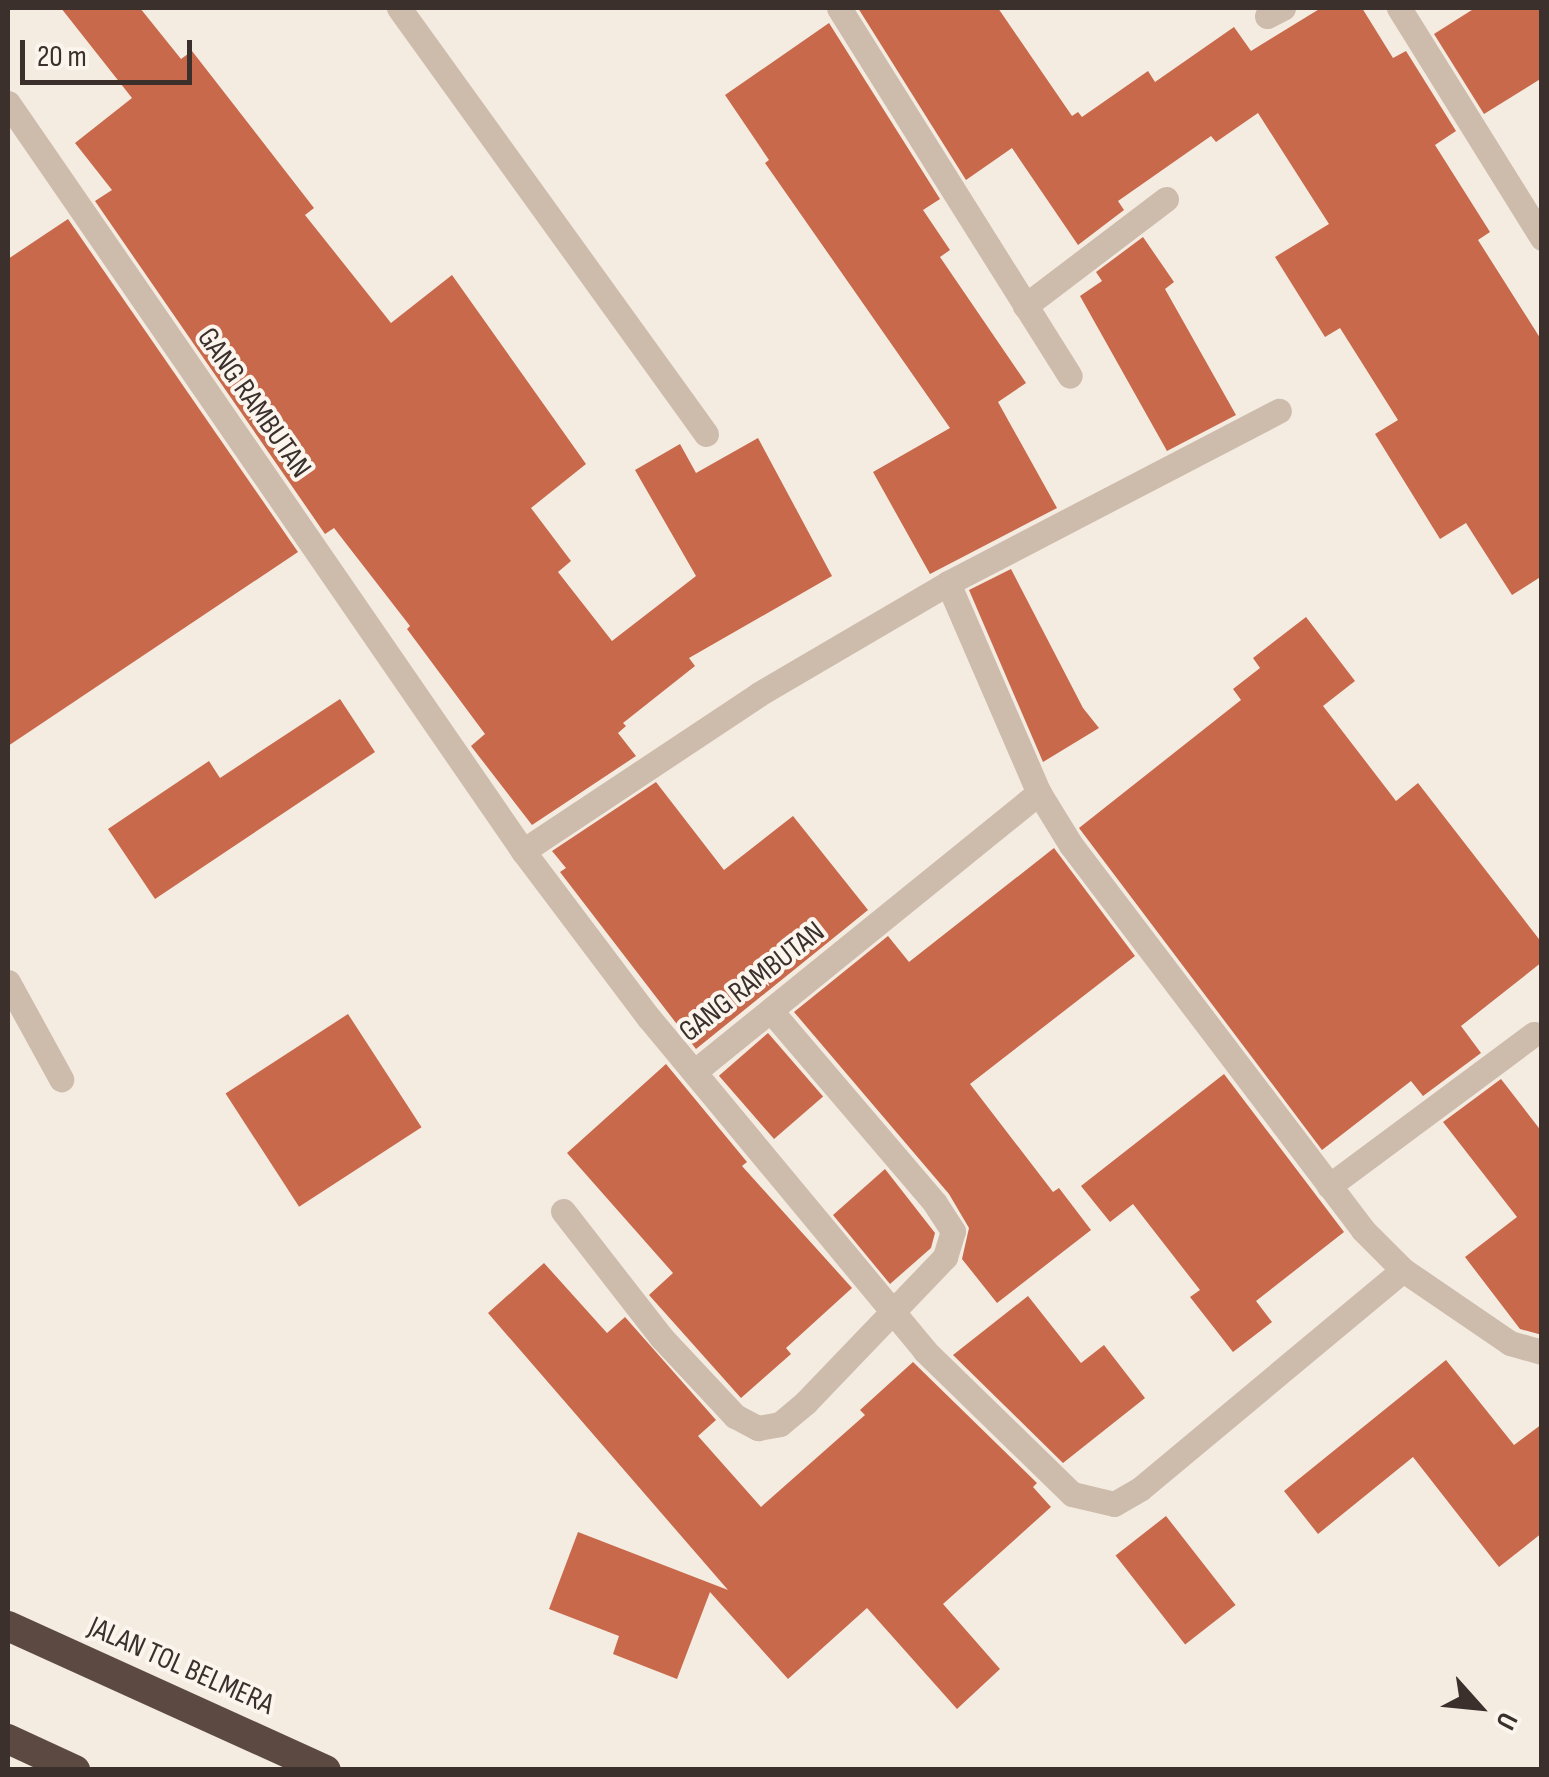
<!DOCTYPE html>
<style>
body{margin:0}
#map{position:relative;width:1549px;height:1777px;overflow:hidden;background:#f4ebe1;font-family:"Sofia Sans Condensed",sans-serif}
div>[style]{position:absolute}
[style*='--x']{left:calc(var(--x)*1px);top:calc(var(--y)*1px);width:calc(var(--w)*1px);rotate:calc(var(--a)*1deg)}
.building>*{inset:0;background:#c8694b;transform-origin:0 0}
.lane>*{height:25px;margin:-12.5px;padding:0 12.5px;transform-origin:12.5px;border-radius:12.5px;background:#cdbbac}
.street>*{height:25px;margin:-12.5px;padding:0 12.5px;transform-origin:12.5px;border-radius:12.5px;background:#cdbbac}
.highway>*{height:30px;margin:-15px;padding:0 15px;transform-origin:15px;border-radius:15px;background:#5c4a42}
span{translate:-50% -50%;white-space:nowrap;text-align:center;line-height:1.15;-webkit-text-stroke:8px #fbf5ee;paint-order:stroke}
.street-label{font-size:30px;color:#3b302b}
.frame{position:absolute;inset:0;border:10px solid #3b302b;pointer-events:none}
.north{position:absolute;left:1429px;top:1657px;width:100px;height:100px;-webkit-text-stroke:8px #fbf5ee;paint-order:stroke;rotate:117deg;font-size:28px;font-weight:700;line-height:40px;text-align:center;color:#3b302b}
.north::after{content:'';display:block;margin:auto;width:35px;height:45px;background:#3b302b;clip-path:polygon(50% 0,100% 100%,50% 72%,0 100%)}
.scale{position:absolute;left:20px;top:40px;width:172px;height:45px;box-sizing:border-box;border:5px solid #3b302b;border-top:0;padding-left:12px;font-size:30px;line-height:35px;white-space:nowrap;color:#3b302b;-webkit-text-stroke:8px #fbf5ee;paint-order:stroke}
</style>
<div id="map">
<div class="building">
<div style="clip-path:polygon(61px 8px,140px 8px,181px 59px,192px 51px,314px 208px,305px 215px,391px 323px,452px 275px,586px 464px,531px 508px,571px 561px,558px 572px,612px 641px,696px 576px,635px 470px,680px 444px,696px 473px,758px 438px,832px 576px,689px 658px,695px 666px,623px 723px,626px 726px,618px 733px,636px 756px,532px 825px,471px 746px,485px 734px,407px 629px,410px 626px,334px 528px,325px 534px,95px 201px,112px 190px,75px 143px,132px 98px)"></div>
<div style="clip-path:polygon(858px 8px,998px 8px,1072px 116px,1078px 112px,1082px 117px,1148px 71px,1155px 82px,1234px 27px,1251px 51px,1321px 8px,1362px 8px,1393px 58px,1406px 51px,1456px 131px,1435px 145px,1490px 232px,1478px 240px,1542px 341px,1542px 576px,1512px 595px,1466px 523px,1440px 539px,1375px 434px,1398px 420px,1340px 328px,1325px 337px,1275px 257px,1329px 224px,1258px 113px,1216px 142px,1211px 136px,1118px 201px,1124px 210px,1078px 245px,1012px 148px,966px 180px)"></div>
<div style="clip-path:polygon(1475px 8px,1542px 8px,1542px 78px,1484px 114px,1434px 34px)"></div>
<div style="clip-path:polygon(829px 23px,940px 199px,923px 210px,950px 250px,940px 257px,1026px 383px,998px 402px,1057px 508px,930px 574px,873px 472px,950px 428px,765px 163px,769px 160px,725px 95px)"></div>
<div style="clip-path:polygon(68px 219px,298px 552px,8px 746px,8px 259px)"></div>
<div style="clip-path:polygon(1143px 237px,1174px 282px,1165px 289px,1236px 415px,1167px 451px,1080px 296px,1102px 281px,1096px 272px)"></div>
<div style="clip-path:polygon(1011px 569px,1083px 708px,1099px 728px,1043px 762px,969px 590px)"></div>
<div style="clip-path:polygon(1306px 617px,1355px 681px,1323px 706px,1396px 801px,1418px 783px,1542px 943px,1542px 962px,1461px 1026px,1481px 1053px,1423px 1096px,1411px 1081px,1322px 1150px,1079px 828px,1241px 700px,1233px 689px,1260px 668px,1253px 658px)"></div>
<div style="clip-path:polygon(340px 699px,375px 752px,155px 899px,108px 829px,209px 761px,220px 778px)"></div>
<div style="clip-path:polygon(656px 782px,724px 870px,793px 816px,868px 910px,696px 1049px,560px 872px,566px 868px,552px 851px)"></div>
<div style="clip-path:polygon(1054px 848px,1135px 956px,970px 1084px,1053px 1192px,1059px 1188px,1091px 1230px,997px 1303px,962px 1259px,969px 1228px,949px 1194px,794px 1012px,888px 936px,909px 962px)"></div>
<div style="left:348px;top:1014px;width:135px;height:146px;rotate:57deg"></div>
<div style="left:768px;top:1033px;width:84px;height:65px;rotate:49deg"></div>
<div style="clip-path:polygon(666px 1064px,747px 1162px,742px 1166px,852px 1288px,786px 1348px,791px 1354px,741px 1398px,649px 1295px,673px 1273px,567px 1153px)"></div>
<div style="clip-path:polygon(1224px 1074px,1344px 1232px,1256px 1301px,1272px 1322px,1233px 1352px,1190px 1297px,1200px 1290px,1133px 1204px,1110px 1222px,1081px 1186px)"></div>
<div style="clip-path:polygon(1501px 1079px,1542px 1132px,1542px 1335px,1520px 1329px,1465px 1257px,1517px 1217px,1443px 1122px)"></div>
<div style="clip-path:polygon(885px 1169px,935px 1233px,931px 1248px,890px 1284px,833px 1215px)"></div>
<div style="clip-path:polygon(544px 1263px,607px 1333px,625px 1317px,716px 1420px,698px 1436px,761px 1507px,865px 1415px,860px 1410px,913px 1362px,1037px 1483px,1033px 1487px,1051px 1507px,943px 1604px,1000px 1669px,957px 1709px,867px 1608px,788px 1679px,710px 1592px,677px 1679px,613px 1654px,619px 1636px,549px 1609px,578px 1532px,728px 1590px,488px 1313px)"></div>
<div style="clip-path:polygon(1028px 1296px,1081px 1363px,1104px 1345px,1145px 1398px,1063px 1463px,953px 1355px)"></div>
<div style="clip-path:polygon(1446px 1360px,1514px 1445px,1542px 1424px,1542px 1533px,1499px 1567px,1413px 1457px,1318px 1534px,1284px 1491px)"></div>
<div style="left:1166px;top:1516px;width:113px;height:64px;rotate:52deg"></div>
</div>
<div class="lane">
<div style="--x:399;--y:8;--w:525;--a:54.22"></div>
<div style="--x:8;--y:982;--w:111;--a:61.3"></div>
</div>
<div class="street">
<div style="--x:839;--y:8;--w:434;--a:57.9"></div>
<div style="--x:1399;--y:8;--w:271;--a:58.1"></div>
<div style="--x:1267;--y:16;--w:18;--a:-27"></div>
<div style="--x:8;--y:103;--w:908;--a:55.45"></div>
<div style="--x:523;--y:851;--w:209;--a:53"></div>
<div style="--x:649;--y:1018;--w:433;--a:50.3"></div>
<div style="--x:925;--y:1351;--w:205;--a:44.2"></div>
<div style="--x:1072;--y:1494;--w:43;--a:13.4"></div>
<div style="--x:1114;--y:1504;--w:30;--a:-30"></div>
<div style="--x:1140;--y:1489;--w:342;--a:-39.8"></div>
<div style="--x:1025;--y:306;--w:177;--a:-37.2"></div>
<div style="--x:948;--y:583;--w:373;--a:-27.5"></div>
<div style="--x:523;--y:851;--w:283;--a:-33.6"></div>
<div style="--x:759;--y:694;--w:219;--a:-30.4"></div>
<div style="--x:948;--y:583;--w:229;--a:66.6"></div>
<div style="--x:1039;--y:793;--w:61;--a:58.4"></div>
<div style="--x:1071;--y:845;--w:483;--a:52.8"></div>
<div style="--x:1363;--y:1230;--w:57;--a:45"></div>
<div style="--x:1403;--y:1270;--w:130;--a:34.3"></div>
<div style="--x:1510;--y:1343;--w:33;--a:16"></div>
<div style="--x:694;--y:1072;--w:444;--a:-39"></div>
<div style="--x:1329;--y:1186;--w:255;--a:-36.6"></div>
<div style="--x:563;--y:1211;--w:160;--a:52.1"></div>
<div style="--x:661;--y:1337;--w:108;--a:46.9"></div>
<div style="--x:735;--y:1416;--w:26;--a:28"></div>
<div style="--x:758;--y:1428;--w:22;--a:-10"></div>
<div style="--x:780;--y:1424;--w:34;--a:-40"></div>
<div style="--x:806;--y:1402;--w:201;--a:-46.2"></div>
<div style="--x:945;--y:1257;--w:27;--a:-73"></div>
<div style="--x:953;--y:1231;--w:33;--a:-123"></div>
<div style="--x:935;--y:1203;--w:251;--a:-130.5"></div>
</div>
<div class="highway">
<div style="--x:8;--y:1626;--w:349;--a:24.4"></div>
<div style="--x:8;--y:1739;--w:74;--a:24.8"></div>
</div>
<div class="street-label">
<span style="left:254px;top:403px;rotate:55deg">GANG RAMBUTAN</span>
<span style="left:752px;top:982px;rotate:-38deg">GANG RAMBUTAN</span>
<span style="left:181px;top:1666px;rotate:24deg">JALAN TOL BELMERA</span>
</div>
<div class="frame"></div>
<div class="north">U</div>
<div class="scale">20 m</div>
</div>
